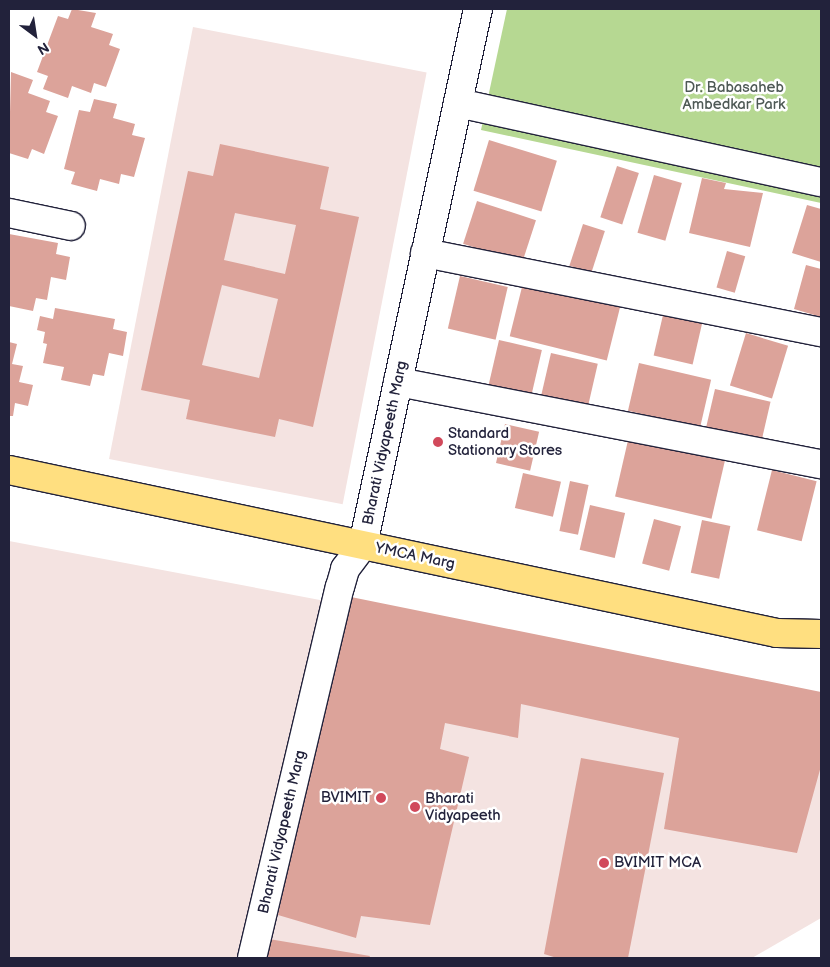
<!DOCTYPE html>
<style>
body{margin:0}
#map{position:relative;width:830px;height:967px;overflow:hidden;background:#fff;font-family:"Balsamiq Sans",sans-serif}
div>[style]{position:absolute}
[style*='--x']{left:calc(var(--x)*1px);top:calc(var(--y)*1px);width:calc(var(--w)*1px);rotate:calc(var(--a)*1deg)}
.built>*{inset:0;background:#f4e3e1;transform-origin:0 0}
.green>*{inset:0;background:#b6d892}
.building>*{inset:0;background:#dca39a;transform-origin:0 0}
.roads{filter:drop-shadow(1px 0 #22223b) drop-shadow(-1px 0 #22223b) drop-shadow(0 1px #22223b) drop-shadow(0 -1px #22223b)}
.minor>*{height:28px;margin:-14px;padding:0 14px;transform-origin:14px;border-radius:14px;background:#fff}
.major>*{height:28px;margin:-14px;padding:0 14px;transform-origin:14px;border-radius:14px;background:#ffdf80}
.dots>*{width:14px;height:14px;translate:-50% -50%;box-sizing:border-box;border:2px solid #fff;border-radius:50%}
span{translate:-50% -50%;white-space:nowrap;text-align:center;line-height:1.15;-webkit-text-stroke:5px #fff;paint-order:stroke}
.park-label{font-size:15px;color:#4e5955}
.poi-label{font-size:15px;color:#22223b}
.left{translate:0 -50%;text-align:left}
.right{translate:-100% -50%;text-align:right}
.street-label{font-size:15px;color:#22223b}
.frame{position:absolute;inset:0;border:10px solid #22223b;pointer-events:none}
.north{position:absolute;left:10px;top:10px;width:50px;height:50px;-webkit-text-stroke:4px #fff;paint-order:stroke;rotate:149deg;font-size:14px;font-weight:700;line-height:20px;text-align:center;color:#22223b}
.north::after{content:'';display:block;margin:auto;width:18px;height:22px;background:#22223b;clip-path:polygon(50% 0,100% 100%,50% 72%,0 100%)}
</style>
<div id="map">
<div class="built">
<div style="left:193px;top:27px;width:238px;height:440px;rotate:11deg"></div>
<div style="clip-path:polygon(9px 541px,821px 695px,821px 918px,752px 958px,9px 958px)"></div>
</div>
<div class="green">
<div style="clip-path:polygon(507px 9px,821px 9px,821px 203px,481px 130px)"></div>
</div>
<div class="building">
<div style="clip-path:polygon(72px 9px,96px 13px,91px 27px,113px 34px,109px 45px,120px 49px,106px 87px,94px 83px,91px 93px,72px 86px,68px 98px,43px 89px,48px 76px,37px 72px,58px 16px,68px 19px)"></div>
<div style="clip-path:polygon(11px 72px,33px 80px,28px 93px,50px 101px,46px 112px,58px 116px,44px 154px,32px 149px,28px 159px,9px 153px)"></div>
<div style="clip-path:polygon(94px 99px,117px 104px,113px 118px,135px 124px,132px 135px,145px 138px,134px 177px,121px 174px,119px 184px,100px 179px,97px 191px,71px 184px,75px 172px,64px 169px,79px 110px,90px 112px)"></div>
<div style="left:489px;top:140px;width:71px;height:53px;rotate:17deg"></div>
<div style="clip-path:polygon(evenodd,220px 144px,329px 167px,320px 209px,359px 217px,313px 427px,279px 419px,275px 437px,186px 419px,190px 400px,141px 390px,188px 171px,213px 176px,220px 144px,235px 213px,296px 225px,285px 274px,224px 260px,235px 213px,220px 144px,222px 285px,278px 299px,259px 378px,202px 365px,222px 285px)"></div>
<div style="left:617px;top:166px;width:23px;height:54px;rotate:18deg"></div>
<div style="left:654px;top:175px;width:29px;height:60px;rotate:16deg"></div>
<div style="clip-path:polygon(702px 178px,726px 183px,724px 189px,763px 193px,750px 247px,689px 233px)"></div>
<div style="left:477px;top:201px;width:62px;height:45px;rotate:18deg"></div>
<div style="clip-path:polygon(807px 205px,821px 209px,821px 262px,792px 253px)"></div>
<div style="left:583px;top:224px;width:23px;height:44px;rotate:18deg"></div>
<div style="clip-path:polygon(9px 234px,58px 243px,56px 254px,70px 257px,66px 280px,51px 277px,47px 300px,36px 298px,33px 311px,9px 306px)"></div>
<div style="left:727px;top:251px;width:19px;height:38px;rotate:16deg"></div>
<div style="clip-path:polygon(806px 265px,821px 269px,821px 317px,794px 309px)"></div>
<div style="left:460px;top:276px;width:49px;height:54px;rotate:13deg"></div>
<div style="left:524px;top:279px;width:100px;height:59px;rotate:14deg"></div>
<div style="left:666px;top:302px;width:40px;height:55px;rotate:13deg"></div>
<div style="clip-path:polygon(55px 308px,115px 319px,113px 329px,127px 332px,123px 356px,109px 353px,104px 376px,93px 374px,90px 386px,61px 380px,64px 367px,43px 363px,47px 344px,43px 343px,45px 332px,37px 330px,40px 316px,53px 319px)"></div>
<div style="left:746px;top:333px;width:44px;height:55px;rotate:17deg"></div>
<div style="left:499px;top:340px;width:44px;height:47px;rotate:13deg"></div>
<div style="clip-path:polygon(9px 342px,17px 344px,12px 364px,23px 366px,19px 382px,33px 385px,28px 406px,15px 403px,13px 416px,9px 416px)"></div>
<div style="left:551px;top:353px;width:48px;height:45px;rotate:13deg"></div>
<div style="left:639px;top:363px;width:74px;height:49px;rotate:13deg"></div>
<div style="left:715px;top:389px;width:57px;height:46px;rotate:13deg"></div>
<div style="left:505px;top:424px;width:35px;height:40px;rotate:13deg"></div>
<div style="left:629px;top:436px;width:99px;height:62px;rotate:13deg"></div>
<div style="left:772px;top:470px;width:46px;height:62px;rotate:14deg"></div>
<div style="left:523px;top:473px;width:39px;height:36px;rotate:13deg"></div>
<div style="left:570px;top:481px;width:19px;height:51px;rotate:12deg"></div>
<div style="left:590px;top:505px;width:36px;height:46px;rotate:13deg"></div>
<div style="left:654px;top:519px;width:28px;height:46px;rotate:15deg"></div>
<div style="left:702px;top:520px;width:29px;height:54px;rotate:12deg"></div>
<div style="clip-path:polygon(346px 596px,821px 692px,821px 766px,797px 853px,664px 829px,679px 738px,521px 704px,518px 738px,445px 723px,440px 749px,469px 757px,430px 925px,361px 916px,356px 938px,278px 915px)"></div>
<div style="clip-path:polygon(581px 758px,664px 773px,628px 958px,557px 958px,544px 954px)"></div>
<div style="clip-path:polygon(263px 938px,370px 956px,369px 958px,259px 958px)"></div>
</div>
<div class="roads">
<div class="minor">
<div style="--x:458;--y:103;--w:371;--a:12.3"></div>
<div style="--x:9;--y:213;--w:63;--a:11.8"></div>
<div style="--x:425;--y:253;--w:404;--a:11.3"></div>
<div style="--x:398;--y:382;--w:431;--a:11"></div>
<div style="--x:252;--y:958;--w:381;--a:-76.7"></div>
<div style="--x:340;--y:587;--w:19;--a:-74"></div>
<div style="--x:345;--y:569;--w:30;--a:-53"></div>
<div style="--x:363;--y:545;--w:548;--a:-77.89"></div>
</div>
<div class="major">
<div style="--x:9;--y:470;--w:785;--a:11.98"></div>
<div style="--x:777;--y:633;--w:44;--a:1.3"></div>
</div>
</div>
<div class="dots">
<div style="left:438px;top:442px;background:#d1495b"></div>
<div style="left:381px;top:798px;background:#d1495b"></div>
<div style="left:415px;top:807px;background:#d1495b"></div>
<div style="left:604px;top:863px;background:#d1495b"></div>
</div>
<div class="park-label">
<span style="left:734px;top:96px">Dr. Babasaheb<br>Ambedkar Park</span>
</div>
<div class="poi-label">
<span class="left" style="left:448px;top:442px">Standard<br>Stationary Stores</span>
<span class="right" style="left:371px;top:798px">BVIMIT</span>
<span class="left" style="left:425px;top:807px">Bharati<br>Vidyapeeth</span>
<span class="left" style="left:614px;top:863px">BVIMIT MCA</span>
</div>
<div class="street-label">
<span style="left:385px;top:443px;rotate:-78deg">Bharati Vidyapeeth Marg</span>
<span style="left:415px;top:556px;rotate:12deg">YMCA Marg</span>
<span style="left:282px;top:832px;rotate:-77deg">Bharati Vidyapeeth Marg</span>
</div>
<div class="frame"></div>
<div class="north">N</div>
</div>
